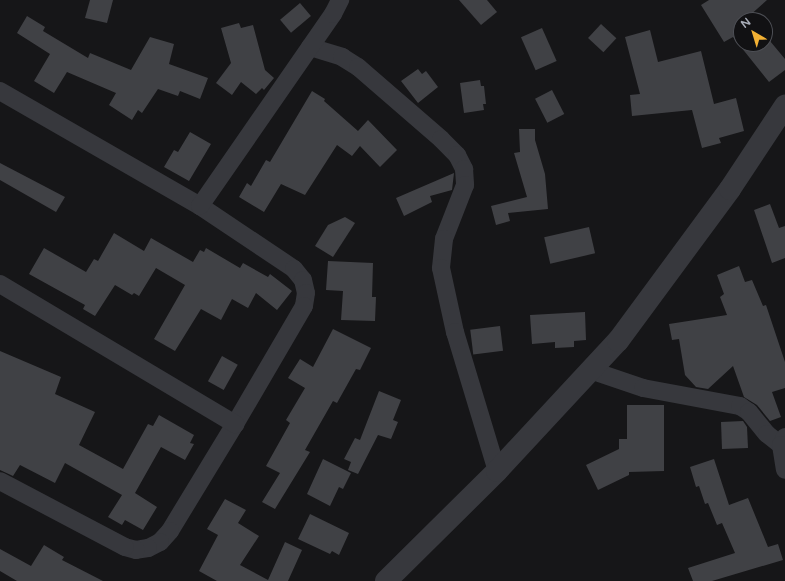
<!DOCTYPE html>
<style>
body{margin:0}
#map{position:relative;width:785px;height:581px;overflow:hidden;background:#161618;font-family:"Varela Round",sans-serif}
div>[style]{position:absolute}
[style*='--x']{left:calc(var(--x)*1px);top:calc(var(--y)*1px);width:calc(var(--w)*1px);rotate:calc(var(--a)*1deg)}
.building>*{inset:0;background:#404145;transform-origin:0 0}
.minor>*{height:18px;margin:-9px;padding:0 9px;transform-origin:9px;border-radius:9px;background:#37383d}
.tertiary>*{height:22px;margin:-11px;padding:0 11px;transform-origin:11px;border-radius:11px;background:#37383d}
span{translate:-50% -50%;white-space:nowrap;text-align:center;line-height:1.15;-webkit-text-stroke:3.5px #111113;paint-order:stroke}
.north{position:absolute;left:733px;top:12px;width:40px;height:40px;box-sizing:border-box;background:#111113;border:1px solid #4d4f55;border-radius:50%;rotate:322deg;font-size:11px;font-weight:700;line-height:16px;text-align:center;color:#a8adb8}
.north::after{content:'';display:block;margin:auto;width:14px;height:18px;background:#f2b134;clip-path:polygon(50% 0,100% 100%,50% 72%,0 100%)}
</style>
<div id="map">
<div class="building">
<div style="clip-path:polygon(90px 0,113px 0,107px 23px,85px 18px)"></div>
<div style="clip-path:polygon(459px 0,487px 0,497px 12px,481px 25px)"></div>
<div style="clip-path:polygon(709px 0,767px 0,748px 17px,749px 20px,741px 20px,741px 44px,765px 45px,770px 41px,785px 59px,785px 70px,769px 82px,733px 37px,724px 42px,701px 5px)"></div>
<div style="left:300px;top:3px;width:17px;height:26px;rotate:50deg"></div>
<div style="clip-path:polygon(27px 16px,45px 27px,43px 31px,88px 58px,90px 53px,131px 70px,150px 37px,174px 44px,169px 64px,208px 78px,200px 99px,180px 91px,178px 96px,158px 89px,142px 113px,138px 110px,132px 120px,109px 105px,116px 93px,67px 72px,54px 93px,34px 81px,50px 54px,17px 33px)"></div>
<div style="clip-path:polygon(239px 23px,241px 28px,253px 25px,265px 70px,274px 78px,264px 90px,262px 88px,256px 94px,241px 82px,232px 95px,216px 83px,231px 63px,221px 28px)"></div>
<div style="left:601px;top:24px;width:21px;height:19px;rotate:43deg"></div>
<div style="left:542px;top:28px;width:36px;height:23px;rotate:66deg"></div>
<div style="clip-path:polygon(650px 30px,658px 62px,701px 51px,714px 104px,736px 98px,744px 131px,719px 138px,721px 143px,702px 148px,692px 110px,632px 116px,630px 95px,640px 94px,625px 37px)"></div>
<div style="clip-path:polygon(418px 69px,422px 74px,426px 71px,438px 87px,418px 103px,401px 81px)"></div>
<div style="clip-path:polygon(480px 80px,481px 86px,484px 86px,486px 104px,483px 104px,484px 110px,464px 113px,460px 83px)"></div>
<div style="left:552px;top:90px;width:27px;height:19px;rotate:63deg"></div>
<div style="clip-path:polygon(312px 91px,325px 99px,324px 101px,358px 131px,368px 120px,397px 150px,380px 167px,360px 146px,352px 156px,337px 145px,305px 195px,281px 184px,264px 212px,239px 197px,247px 183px,251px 186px,266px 160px,270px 162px)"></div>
<div style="clip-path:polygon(519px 129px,535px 129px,535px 140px,545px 174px,548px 209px,508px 213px,510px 221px,496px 225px,491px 206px,527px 197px,514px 153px,520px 152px)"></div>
<div style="clip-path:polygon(190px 132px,211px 144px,189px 181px,164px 167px,174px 150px,178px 152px)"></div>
<div style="clip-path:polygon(0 163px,65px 197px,56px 212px,0 180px)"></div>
<div style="clip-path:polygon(454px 173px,452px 190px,430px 196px,432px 202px,404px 216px,396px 198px)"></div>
<div style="clip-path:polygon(770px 204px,779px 228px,785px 226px,785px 258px,772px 263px,754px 210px)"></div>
<div style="clip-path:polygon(345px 217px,355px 223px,333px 257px,315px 246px,328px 225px)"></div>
<div style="left:589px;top:227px;width:27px;height:46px;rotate:77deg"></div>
<div style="clip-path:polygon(114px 233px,144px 251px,151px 238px,193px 262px,200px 250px,204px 252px,206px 248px,240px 268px,243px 263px,268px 277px,270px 274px,292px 291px,277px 310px,256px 293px,248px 308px,232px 299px,221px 320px,201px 309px,175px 351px,154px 339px,185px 285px,156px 268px,139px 296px,134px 293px,132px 295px,115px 285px,95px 316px,83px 309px,85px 305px,29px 274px,44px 248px,86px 272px,94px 259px,98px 261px)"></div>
<div style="clip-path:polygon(328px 261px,373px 263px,372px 297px,376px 297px,375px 321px,341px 320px,343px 291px,326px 290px)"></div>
<div style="clip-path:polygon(739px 266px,745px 282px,752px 280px,763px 306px,766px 305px,785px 362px,785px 388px,772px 392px,781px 417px,770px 421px,757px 405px,744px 397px,733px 366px,708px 389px,696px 387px,685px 375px,679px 339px,672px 340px,669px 324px,727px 315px,720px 297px,724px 294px,717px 275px)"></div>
<div style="clip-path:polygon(585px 312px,586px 340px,574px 341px,574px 347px,555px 348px,555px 342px,532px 344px,530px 315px)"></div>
<div style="left:500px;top:326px;width:25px;height:30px;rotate:83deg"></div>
<div style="clip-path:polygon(333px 329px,371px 348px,360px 370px,356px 369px,337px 403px,333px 401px,305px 450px,310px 452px,275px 509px,262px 502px,280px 473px,266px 466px,290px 423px,286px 420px,305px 388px,288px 378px,300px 359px,313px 367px)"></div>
<div style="clip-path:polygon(0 351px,61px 377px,55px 394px,95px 412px,79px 445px,123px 469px,148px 424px,153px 426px,159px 415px,194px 435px,190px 443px,194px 444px,185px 460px,161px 447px,135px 493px,157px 507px,143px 530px,125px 520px,122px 525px,108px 517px,122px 495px,65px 463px,55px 483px,20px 465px,13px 476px,0 470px)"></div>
<div style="left:222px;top:356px;width:18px;height:29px;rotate:29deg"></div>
<div style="clip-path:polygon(379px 391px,401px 400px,393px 420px,398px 422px,391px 439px,378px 435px,358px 474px,348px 470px,351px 462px,344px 459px,355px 438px,360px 440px)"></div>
<div style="clip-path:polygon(627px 405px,664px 405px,664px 471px,629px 472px,629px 475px,598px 490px,586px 465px,619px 449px,619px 439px,627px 439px)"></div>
<div style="clip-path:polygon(743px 421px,747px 427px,748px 448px,722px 449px,721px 422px)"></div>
<div style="clip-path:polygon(323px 459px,351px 473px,343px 489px,339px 487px,330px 506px,307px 494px)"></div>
<div style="clip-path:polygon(714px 459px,729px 505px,748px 498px,768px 547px,778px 544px,783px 560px,712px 581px,693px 581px,688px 568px,735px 553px,722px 523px,717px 525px,708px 503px,705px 504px,699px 486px,696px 487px,690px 467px)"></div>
<div style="clip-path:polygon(225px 499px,246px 510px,238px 523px,259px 536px,240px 565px,268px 580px,285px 542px,302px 550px,288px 581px,217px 581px,199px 571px,218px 535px,207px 529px)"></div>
<div style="clip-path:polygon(310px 514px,349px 533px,339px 555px,332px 551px,330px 554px,298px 539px)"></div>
<div style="clip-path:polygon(44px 545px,64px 557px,62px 560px,103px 581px,17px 581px,0 571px,0 549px,31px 566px)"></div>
</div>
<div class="minor">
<div style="--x:310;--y:47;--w:34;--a:17"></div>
<div style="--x:342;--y:57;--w:19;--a:32"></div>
<div style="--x:358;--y:67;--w:110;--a:40.9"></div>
<div style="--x:441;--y:139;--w:23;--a:45"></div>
<div style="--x:457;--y:155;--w:16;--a:63"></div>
<div style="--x:464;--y:169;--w:16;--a:86"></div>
<div style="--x:465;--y:185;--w:58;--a:111.3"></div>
<div style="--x:444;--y:239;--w:29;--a:96"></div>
<div style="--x:441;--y:268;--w:66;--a:77.7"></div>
<div style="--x:455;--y:332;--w:145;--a:73.2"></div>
<div style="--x:0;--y:91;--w:231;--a:29.9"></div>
<div style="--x:200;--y:206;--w:113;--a:33.8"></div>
<div style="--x:294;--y:269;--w:14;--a:51"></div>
<div style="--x:303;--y:280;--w:13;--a:77"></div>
<div style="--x:306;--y:293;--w:13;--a:99"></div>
<div style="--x:304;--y:306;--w:137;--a:120.3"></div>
<div style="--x:235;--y:424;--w:125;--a:121.3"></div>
<div style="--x:170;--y:531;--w:15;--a:132"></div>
<div style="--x:160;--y:542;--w:13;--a:153"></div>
<div style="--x:148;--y:548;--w:12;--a:171"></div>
<div style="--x:136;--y:550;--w:11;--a:-165"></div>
<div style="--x:125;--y:547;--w:141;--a:-152.2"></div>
<div style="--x:200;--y:206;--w:234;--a:-55.3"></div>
<div style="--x:333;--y:14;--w:16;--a:-63"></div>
<div style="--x:0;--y:284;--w:274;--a:30.8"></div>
<div style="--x:593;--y:371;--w:53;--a:18.8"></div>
<div style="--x:643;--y:388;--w:99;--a:10.5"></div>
<div style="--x:740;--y:406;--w:11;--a:34"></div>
<div style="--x:749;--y:412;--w:28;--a:51"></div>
<div style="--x:767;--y:434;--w:18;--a:38"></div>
<div style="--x:785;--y:437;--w:9;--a:117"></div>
<div style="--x:781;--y:445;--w:25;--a:81"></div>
</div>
<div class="tertiary">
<div style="--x:386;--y:581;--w:156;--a:-44.7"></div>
<div style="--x:497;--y:471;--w:178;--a:-47.1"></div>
<div style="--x:618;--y:341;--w:189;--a:-53.6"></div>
<div style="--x:730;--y:189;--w:100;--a:-56.5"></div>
</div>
<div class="north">N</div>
</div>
